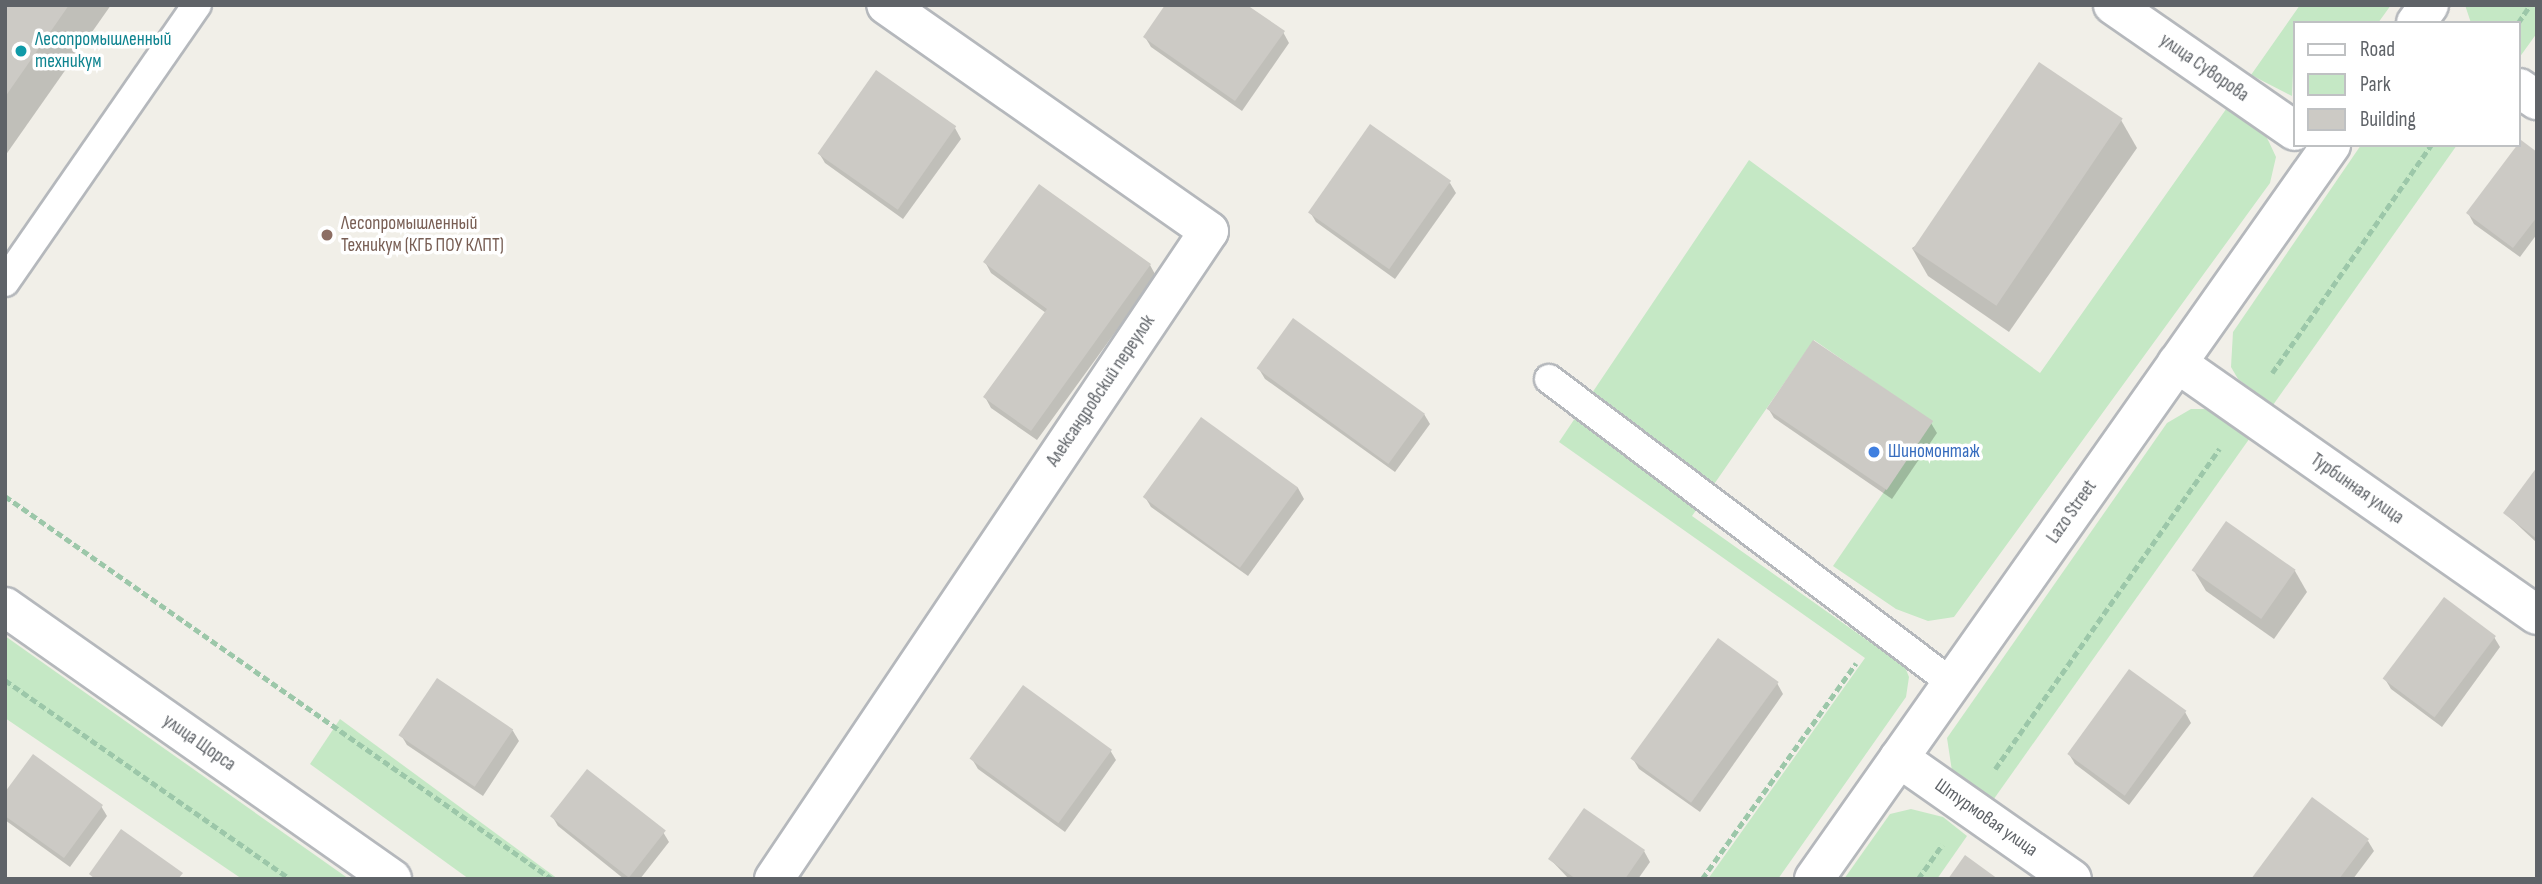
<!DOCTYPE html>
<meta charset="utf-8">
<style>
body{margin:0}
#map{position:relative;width:2542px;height:884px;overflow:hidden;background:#f1efe8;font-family:"Sofia Sans Condensed",sans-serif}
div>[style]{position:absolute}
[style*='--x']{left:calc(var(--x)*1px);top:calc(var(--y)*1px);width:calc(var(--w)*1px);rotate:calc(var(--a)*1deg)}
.green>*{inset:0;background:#c5e8c5}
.shadow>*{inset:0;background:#0003}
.building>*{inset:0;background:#cccac5;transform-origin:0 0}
.path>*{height:4.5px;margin-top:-2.25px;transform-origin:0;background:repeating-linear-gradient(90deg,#9cc7a9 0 7px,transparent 0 10.5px)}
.roads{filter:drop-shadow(2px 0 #b5b8bc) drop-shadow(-2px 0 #b5b8bc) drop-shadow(0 2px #b5b8bc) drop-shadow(0 -2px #b5b8bc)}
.lane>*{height:28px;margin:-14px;padding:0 14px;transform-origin:14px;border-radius:14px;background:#fff}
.street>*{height:38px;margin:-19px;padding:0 19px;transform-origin:19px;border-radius:19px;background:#fff}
.secondary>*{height:38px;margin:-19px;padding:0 19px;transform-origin:19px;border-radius:19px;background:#fff}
.dots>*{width:19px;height:19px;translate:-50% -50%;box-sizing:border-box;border:4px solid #fff;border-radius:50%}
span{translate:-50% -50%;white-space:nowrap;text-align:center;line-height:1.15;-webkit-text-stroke:7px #fff;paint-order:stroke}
.culture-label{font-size:19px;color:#0d838f}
.left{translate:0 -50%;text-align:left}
.street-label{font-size:19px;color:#5f6368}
.education-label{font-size:19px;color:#785e54}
.shop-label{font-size:19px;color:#366cbe}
.frame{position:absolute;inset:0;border:7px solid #5f6368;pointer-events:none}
.legend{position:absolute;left:2293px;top:21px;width:228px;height:126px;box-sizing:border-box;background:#fff;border:2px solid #bfc1c3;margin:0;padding:9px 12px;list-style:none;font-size:21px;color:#5f6368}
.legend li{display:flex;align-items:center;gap:14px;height:35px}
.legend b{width:35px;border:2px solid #bfc1c3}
</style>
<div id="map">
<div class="green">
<div style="clip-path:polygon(2300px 5px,2391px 5px,2378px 23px,2295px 23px,2292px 96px,2251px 75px)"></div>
<div style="clip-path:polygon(2465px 5px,2537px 5px,2537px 33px,2519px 58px,2519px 23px,2471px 23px)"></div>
<div style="clip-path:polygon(2229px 105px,2262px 129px,2269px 142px,2276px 157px,2270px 183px,1954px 617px,1928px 621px,1896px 609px,1833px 566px,1932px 422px,1814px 340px,1692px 516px,1905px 667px,1909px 677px,1906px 697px,1778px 879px,1708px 879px,1865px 658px,1559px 442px,1749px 160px,2040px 373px)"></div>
<div style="clip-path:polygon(2361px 145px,2457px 145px,2273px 405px,2238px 379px,2231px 367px,2233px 332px)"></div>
<div style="clip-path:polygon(2191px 409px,2215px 409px,2252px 435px,1991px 803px,1952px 771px,1947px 738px,2167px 423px)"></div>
<div style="clip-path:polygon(5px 636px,349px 879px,242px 879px,5px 718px)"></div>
<div style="clip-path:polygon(340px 719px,558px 879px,469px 879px,310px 764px)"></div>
<div style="clip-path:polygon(1911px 809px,1943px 817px,1967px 836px,1937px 879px,1844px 879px,1890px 814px)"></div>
</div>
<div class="shadow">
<div style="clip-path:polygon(5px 5px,111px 5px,5px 156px)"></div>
<div style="clip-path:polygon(1283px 32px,1289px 43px,1242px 111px,1151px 47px,1145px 37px)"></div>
<div style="clip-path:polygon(2121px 120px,2137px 148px,2009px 332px,1928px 276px,1912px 248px)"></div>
<div style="clip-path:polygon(955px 128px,961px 139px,903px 219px,825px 163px,819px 153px)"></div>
<div style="clip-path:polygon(2537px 154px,2537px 234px,2520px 257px,2474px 224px,2468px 213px)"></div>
<div style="clip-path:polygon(1450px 183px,1456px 193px,1395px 279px,1316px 222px,1310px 212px)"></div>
<div style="clip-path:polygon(985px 262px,1150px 265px,1156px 276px,1037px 440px,991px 408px,985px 397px,1046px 313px,991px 273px)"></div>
<div style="clip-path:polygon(1259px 369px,1424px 414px,1430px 424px,1395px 472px,1265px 379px)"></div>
<div style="clip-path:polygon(1768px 408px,1931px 423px,1937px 433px,1892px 499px,1774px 418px)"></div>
<div style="clip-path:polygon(2537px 470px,2537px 543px,2505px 513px)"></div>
<div style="clip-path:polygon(1298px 488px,1304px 499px,1248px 576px,1151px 507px,1145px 497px)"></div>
<div style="clip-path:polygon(2194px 571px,2295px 571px,2307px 592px,2274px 639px,2206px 591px)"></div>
<div style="clip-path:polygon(2494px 637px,2500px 647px,2442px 727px,2391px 689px,2385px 679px)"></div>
<div style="clip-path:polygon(437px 680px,513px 731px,519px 741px,483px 796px,407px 745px,401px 735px)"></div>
<div style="clip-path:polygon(1777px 683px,1783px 694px,1700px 812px,1639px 769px,1633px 759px)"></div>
<div style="clip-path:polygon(2185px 712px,2191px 723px,2129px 805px,2075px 764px,2069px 754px)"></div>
<div style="clip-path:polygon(1110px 750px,1116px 760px,1065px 832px,978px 769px,972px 759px)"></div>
<div style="clip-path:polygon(5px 795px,101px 806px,107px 816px,70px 867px,5px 820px)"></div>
<div style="clip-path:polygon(552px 816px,663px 832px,669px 842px,640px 879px,624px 879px,558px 826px)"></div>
<div style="clip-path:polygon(2368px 841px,2374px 851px,2353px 879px,2253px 879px)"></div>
<div style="clip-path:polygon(1644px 851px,1650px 862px,1638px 879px,1569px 879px,1550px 859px)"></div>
</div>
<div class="building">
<div style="clip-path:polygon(5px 5px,69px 5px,5px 97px)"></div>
<div style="clip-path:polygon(1165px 5px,1247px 5px,1285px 31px,1235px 101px,1143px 37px)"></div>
<div style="left:2039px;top:62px;width:101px;height:226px;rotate:34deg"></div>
<div style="left:876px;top:70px;width:98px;height:102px;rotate:35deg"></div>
<div style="left:1370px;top:124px;width:99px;height:108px;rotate:35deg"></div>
<div style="clip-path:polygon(2521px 140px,2537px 152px,2537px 217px,2513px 248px,2466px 213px)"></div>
<div style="clip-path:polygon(1039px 184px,1151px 264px,1031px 431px,983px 397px,1047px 309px,983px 262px)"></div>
<div style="left:1293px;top:318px;width:163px;height:62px;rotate:36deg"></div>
<div style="left:1813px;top:340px;width:145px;height:83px;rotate:34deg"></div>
<div style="left:1201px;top:417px;width:120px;height:99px;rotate:36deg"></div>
<div style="clip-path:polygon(2537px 467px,2537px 539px,2503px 513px)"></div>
<div style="left:2226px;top:521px;width:85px;height:60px;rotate:35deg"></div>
<div style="left:2444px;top:597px;width:65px;height:102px;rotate:37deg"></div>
<div style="left:1718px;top:638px;width:75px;height:149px;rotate:36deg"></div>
<div style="left:2129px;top:669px;width:71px;height:105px;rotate:36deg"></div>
<div style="left:437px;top:678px;width:92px;height:69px;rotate:34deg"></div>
<div style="left:1023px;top:685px;width:110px;height:91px;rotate:36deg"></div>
<div style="clip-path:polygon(33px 754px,103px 805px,64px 858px,5px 816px,5px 792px)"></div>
<div style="left:587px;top:769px;width:100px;height:60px;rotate:38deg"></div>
<div style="clip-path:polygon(2312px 797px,2369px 839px,2339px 879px,2251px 879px)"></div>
<div style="clip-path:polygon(1584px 808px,1645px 850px,1625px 879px,1576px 879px,1548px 859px)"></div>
<div style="clip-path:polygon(121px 829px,183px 873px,178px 879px,95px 879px,89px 874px)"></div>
<div style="clip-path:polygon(1965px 855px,1998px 879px,1948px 879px)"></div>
</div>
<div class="path">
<div style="--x:2518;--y:23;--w:22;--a:-56"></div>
<div style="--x:2272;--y:373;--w:278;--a:-55.1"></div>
<div style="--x:5;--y:496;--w:668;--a:35"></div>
<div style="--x:5;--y:680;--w:348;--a:34.9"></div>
<div style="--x:1995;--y:769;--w:391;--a:-55"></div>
<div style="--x:1702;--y:879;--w:265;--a:-54.5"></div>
<div style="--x:1918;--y:879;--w:42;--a:-54.8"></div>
</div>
<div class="roads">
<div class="lane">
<div style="--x:5;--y:282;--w:337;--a:-55.3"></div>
<div style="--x:1549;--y:379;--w:505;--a:37.03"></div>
</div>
<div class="street">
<div style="--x:2113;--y:5;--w:221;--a:34.7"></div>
<div style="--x:2519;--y:88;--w:22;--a:34"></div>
<div style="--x:2177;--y:363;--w:439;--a:35"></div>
<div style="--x:1899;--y:758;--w:211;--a:35"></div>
<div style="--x:774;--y:879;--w:780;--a:-56.13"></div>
<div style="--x:1209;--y:231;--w:394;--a:-145"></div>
</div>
<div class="secondary">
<div style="--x:2416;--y:23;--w:22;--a:-54"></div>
<div style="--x:5;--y:607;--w:473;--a:35.1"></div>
<div style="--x:1814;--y:879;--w:898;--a:-54.84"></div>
</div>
</div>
<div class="dots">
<div style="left:21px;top:51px;background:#0f9aa8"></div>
<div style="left:327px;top:235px;background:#8d6e63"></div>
<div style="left:1874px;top:452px;background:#3f7fe0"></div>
</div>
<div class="culture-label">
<span class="left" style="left:35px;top:51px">Лесопромышленный<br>техникум</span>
</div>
<div class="street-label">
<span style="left:2204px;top:68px;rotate:35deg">улица Суворова</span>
<span style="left:1101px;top:391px;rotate:-56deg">Александровский переулок</span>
<span style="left:2357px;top:489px;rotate:35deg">Турбинная улица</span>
<span style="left:2072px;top:512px;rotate:-55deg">Lazo Street</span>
<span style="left:199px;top:743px;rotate:35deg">улица Щорса</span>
<span style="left:1986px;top:818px;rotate:35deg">Штурмовая улица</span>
</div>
<div class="education-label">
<span class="left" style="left:341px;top:235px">Лесопромышленный<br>Техникум (КГБ ПОУ КЛПТ)</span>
</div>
<div class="shop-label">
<span class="left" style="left:1888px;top:452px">Шиномонтаж</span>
</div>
<div class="frame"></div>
<ul class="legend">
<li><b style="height:9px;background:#fff"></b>Road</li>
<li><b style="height:19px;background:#c5e8c5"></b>Park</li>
<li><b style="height:19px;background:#cccac5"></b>Building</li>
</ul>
</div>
